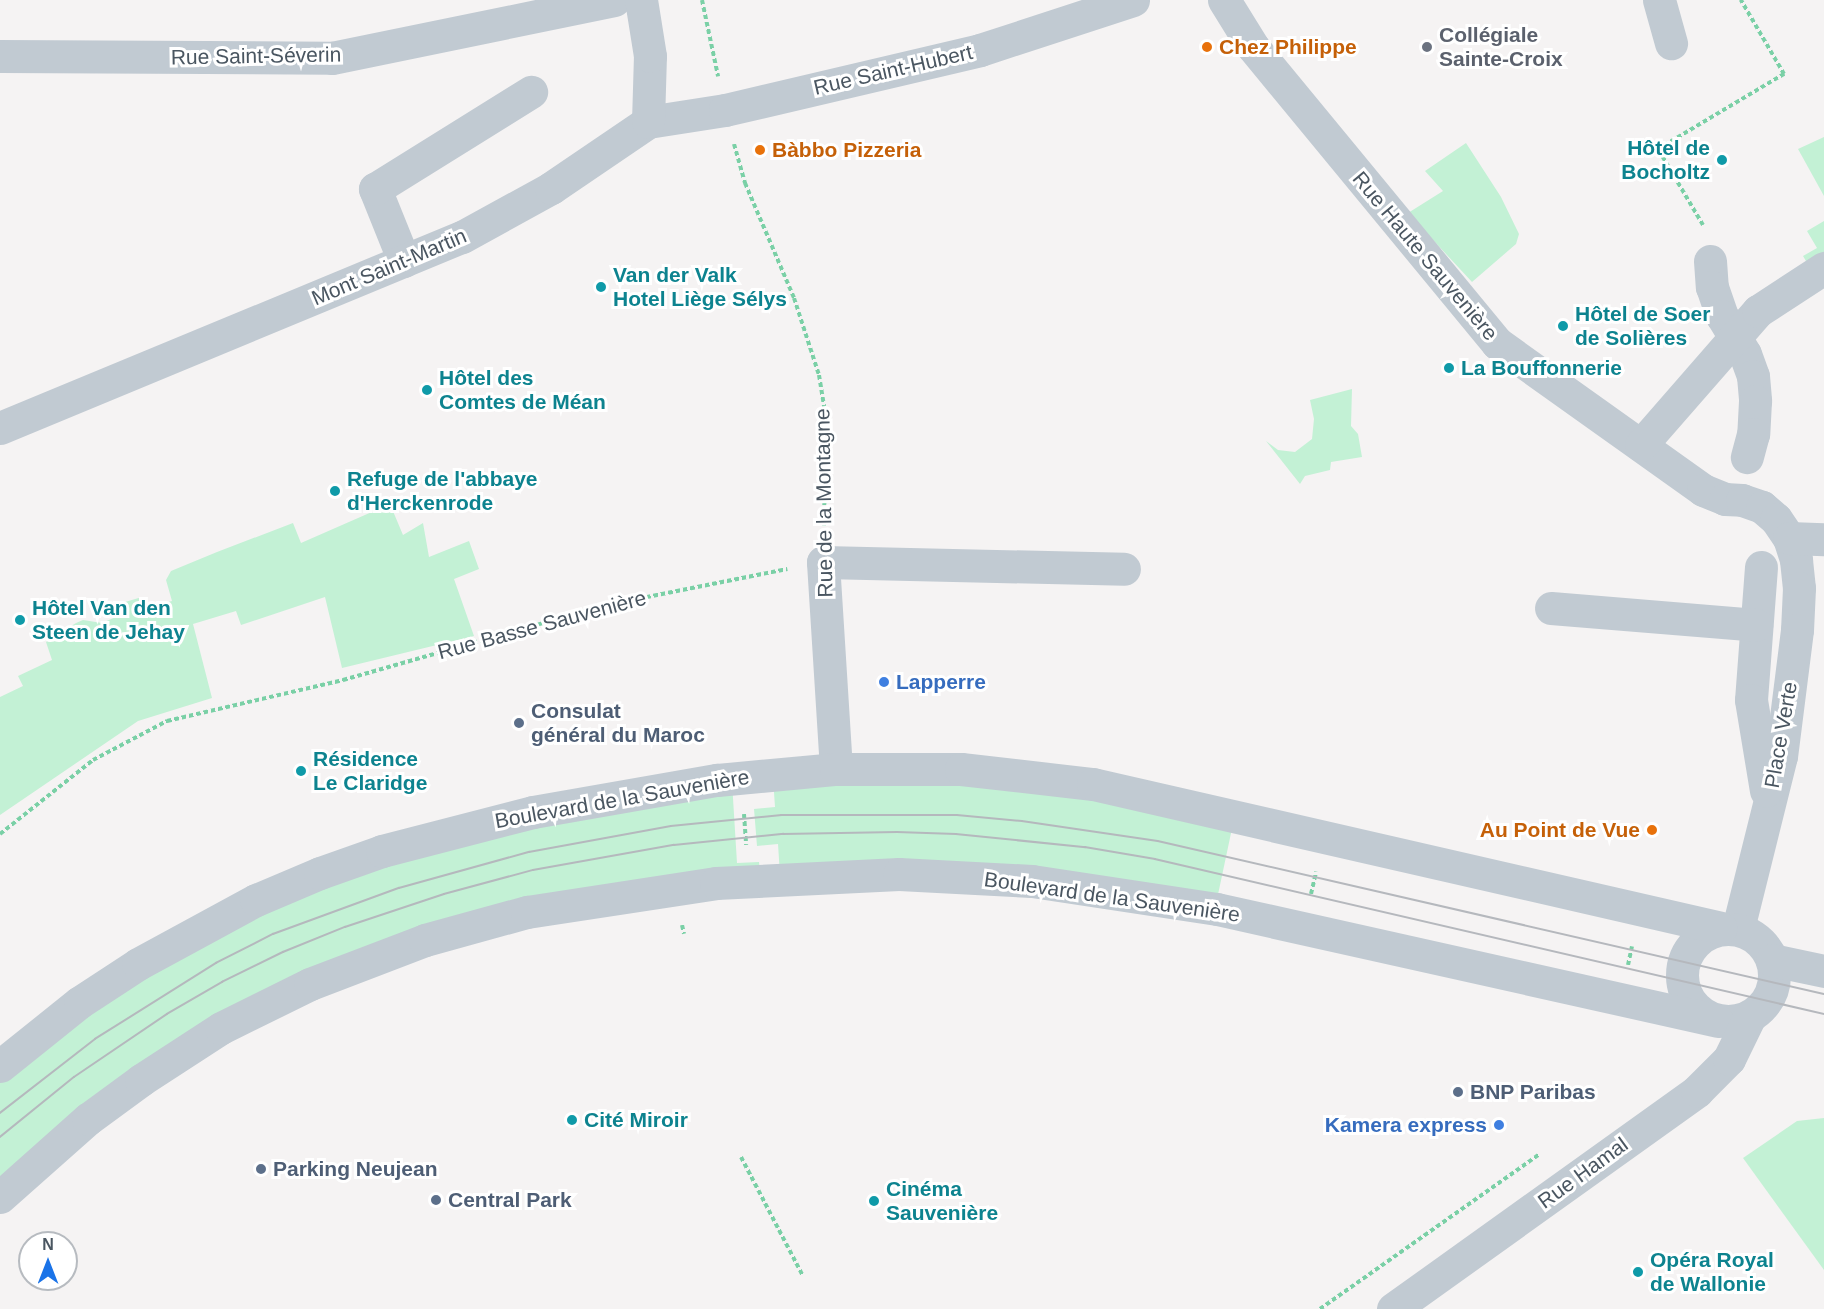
<!DOCTYPE html>
<meta charset="utf-8">
<style>
body{margin:0}
#map{position:relative;width:1824px;height:1309px;overflow:hidden;background:#f5f3f3;font-family:Arial,sans-serif}
div>[style]{position:absolute}
[style*='--x']{left:calc(var(--x)*1px);top:calc(var(--y)*1px);width:calc(var(--w)*1px);rotate:calc(var(--a)*1deg)}
.green>*{inset:0;background:#c3f1d5}
.path>*{height:4px;margin-top:-2px;transform-origin:0;background:repeating-linear-gradient(90deg,#7ad0a6 0 4.5px,transparent 0 7.5px)}
.minor>*{height:33px;margin:-16.5px;padding:0 16.5px;transform-origin:16.5px;border-radius:16.5px;background:#c1cad2}
.minor>.ring{margin:-16.5px;padding:0;box-sizing:content-box;background:none;border:33px solid #c1cad2;border-radius:50%}
.tram>*{height:1.5px;margin:-0.75px;padding:0 0.75px;transform-origin:0.75px;border-radius:0.75px;background:#b5b8bd}
.dots>*{width:16px;height:16px;translate:-50% -50%;box-sizing:border-box;border:3px solid #fff;border-radius:50%}
span{translate:-50% -50%;white-space:nowrap;text-align:center;line-height:1.15;-webkit-text-stroke:6px #fff;paint-order:stroke}
.worship-label{font-size:21px;color:#5b616d;font-weight:700}
.left{translate:0 -50%;text-align:left}
.food-label{font-size:21px;color:#c56008;font-weight:700}
.right{translate:-100% -50%;text-align:right}
.street-label{font-size:21px;color:#4a5661}
.culture-label{font-size:21px;color:#0d838f;font-weight:700}
.shop-label{font-size:21px;color:#366cbe;font-weight:700}
.service-label{font-size:21px;color:#4e5e75;font-weight:700}
.north{position:absolute;left:18px;top:1231px;width:60px;height:60px;box-sizing:border-box;background:#fff;border:2px solid #b7bbc0;border-radius:50%;rotate:0deg;font-size:16px;font-weight:700;line-height:24px;text-align:center;color:#4a5661}
.north::after{content:'';display:block;margin:auto;width:21px;height:27px;background:#1a73e8;clip-path:polygon(50% 0,100% 100%,50% 72%,0 100%)}
</style>
<div id="map">
<div class="green">
<div style="clip-path:polygon(1824px 137px,1824px 196px,1798px 149px)"></div>
<div style="clip-path:polygon(1466px 143px,1501px 197px,1519px 234px,1516px 244px,1472px 282px,1408px 213px,1443px 191px,1425px 171px)"></div>
<div style="clip-path:polygon(1824px 221px,1824px 256px,1809px 266px,1803px 256px,1817px 248px,1807px 231px)"></div>
<div style="clip-path:polygon(1352px 389px,1351px 426px,1358px 434px,1362px 457px,1331px 462px,1330px 470px,1305px 476px,1300px 484px,1266px 441px,1278px 450px,1295px 452px,1312px 439px,1314px 419px,1310px 400px)"></div>
<div style="clip-path:polygon(390px 504px,403px 535px,423px 523px,429px 557px,469px 541px,479px 569px,454px 579px,474px 636px,342px 668px,325px 597px,241px 625px,236px 611px,193px 624px,212px 698px,138px 721px,0 815px,0 697px,23px 686px,18px 676px,52px 660px,46px 642px,76px 623px,83px 620px,102px 623px,118px 616px,125px 602px,142px 597px,146px 608px,172px 601px,166px 580px,171px 571px,217px 552px,293px 523px,301px 543px)"></div>
<div style="clip-path:polygon(960px 774px,1234px 819px,1216px 904px,780px 875px,778px 844px,757px 846px,754px 809px,775px 807px,773px 778px)"></div>
<div style="clip-path:polygon(732px 782px,737px 863px,759px 862px,760px 873px,308px 980px,0 1190px,0 1071px,82px 1006px,322px 876px)"></div>
<div style="clip-path:polygon(1824px 1118px,1824px 1270px,1743px 1158px,1797px 1121px)"></div>
</div>
<div class="path">
<div style="--x:702;--y:0;--w:78;--a:78.1"></div>
<div style="--x:734;--y:144;--w:41;--a:74.2"></div>
<div style="--x:745;--y:183;--w:125;--a:66.9"></div>
<div style="--x:794;--y:298;--w:81;--a:72"></div>
<div style="--x:819;--y:375;--w:44;--a:80.8"></div>
<div style="--x:826;--y:418;--w:108;--a:91.1"></div>
<div style="--x:1703;--y:225;--w:88;--a:-120.6"></div>
<div style="--x:1658;--y:149;--w:147;--a:-30.8"></div>
<div style="--x:1784;--y:74;--w:86;--a:-120.2"></div>
<div style="--x:744;--y:814;--w:31;--a:86"></div>
<div style="--x:0;--y:834;--w:119;--a:-38.5"></div>
<div style="--x:93;--y:760;--w:84;--a:-27.8"></div>
<div style="--x:167;--y:721;--w:181;--a:-13.1"></div>
<div style="--x:343;--y:680;--w:269;--a:-15.9"></div>
<div style="--x:602;--y:606;--w:189;--a:-11.3"></div>
<div style="--x:1311;--y:894;--w:23;--a:-77"></div>
<div style="--x:682;--y:925;--w:9;--a:77"></div>
<div style="--x:1628;--y:965;--w:19;--a:-78"></div>
<div style="--x:741;--y:1157;--w:134;--a:62.5"></div>
<div style="--x:1320;--y:1309;--w:269;--a:-35.2"></div>
</div>
<div class="minor">
<div style="--x:1224;--y:0;--w:55;--a:58.3"></div>
<div style="--x:1253;--y:47;--w:384;--a:50.5"></div>
<div style="--x:1497;--y:343;--w:253;--a:35.5"></div>
<div style="--x:1703;--y:490;--w:24;--a:22"></div>
<div style="--x:1725;--y:499;--w:17;--a:3"></div>
<div style="--x:1742;--y:500;--w:21;--a:19"></div>
<div style="--x:1762;--y:507;--w:18;--a:41"></div>
<div style="--x:1776;--y:519;--w:23;--a:56"></div>
<div style="--x:1789;--y:538;--w:23;--a:72"></div>
<div style="--x:1796;--y:560;--w:28;--a:84"></div>
<div style="--x:1799;--y:588;--w:42;--a:92.7"></div>
<div style="--x:1797;--y:630;--w:127;--a:97.2"></div>
<div style="--x:1781;--y:756;--w:178;--a:104"></div>
<div style="--x:1659;--y:0;--w:45;--a:74.4"></div>
<div style="--x:0;--y:56;--w:332;--a:0.3"></div>
<div style="--x:332;--y:58;--w:288;--a:-11.6"></div>
<div style="--x:648;--y:122;--w:78;--a:-8.9"></div>
<div style="--x:725;--y:110;--w:262;--a:-13.2"></div>
<div style="--x:980;--y:50;--w:161;--a:-18.1"></div>
<div style="--x:404;--y:261;--w:78;--a:-111.9"></div>
<div style="--x:375;--y:189;--w:184;--a:-31.9"></div>
<div style="--x:1710;--y:261;--w:26;--a:86"></div>
<div style="--x:1712;--y:287;--w:31;--a:71"></div>
<div style="--x:1722;--y:316;--w:44;--a:58.8"></div>
<div style="--x:1745;--y:354;--w:23;--a:70"></div>
<div style="--x:1753;--y:376;--w:25;--a:85"></div>
<div style="--x:1755;--y:401;--w:33;--a:93"></div>
<div style="--x:1753;--y:434;--w:24;--a:105"></div>
<div style="--x:0;--y:428;--w:500;--a:-22.5"></div>
<div style="--x:462;--y:237;--w:102;--a:-28.8"></div>
<div style="--x:551;--y:188;--w:117;--a:-34.2"></div>
<div style="--x:648;--y:122;--w:66;--a:-88.3"></div>
<div style="--x:650;--y:56;--w:57;--a:-99.1"></div>
<div style="--x:1641;--y:445;--w:178;--a:-48.9"></div>
<div style="--x:1758;--y:311;--w:79;--a:-33.1"></div>
<div style="--x:1789;--y:538;--w:35;--a:2"></div>
<div style="--x:1761;--y:567;--w:133;--a:94.3"></div>
<div style="--x:1751;--y:700;--w:92;--a:80.6"></div>
<div style="--x:1551;--y:608;--w:206;--a:4.7"></div>
<div style="--x:836;--y:769;--w:207;--a:-93.6"></div>
<div style="--x:823;--y:562;--w:301;--a:1.3"></div>
<div class="ring" style="left:1682px;top:929px;width:59px;height:59px"></div>
<div style="--x:1772;--y:960;--w:53;--a:11.9"></div>
<div style="--x:0;--y:1066;--w:102;--a:-38.7"></div>
<div style="--x:80;--y:1002;--w:69;--a:-33.2"></div>
<div style="--x:138;--y:964;--w:134;--a:-28.5"></div>
<div style="--x:256;--y:900;--w:69;--a:-22.9"></div>
<div style="--x:320;--y:873;--w:66;--a:-19.5"></div>
<div style="--x:382;--y:851;--w:156;--a:-14.5"></div>
<div style="--x:533;--y:812;--w:187;--a:-9.9"></div>
<div style="--x:717;--y:780;--w:120;--a:-5.3"></div>
<div style="--x:836;--y:769;--w:125;--a:0"></div>
<div style="--x:961;--y:769;--w:133;--a:6.5"></div>
<div style="--x:1093;--y:784;--w:644;--a:12.91"></div>
<div style="--x:0;--y:1197;--w:118;--a:-41.6"></div>
<div style="--x:88;--y:1119;--w:66;--a:-36.3"></div>
<div style="--x:141;--y:1080;--w:95;--a:-33"></div>
<div style="--x:221;--y:1028;--w:99;--a:-26.3"></div>
<div style="--x:310;--y:984;--w:123;--a:-20.9"></div>
<div style="--x:425;--y:940;--w:106;--a:-15.4"></div>
<div style="--x:527;--y:912;--w:191;--a:-8.7"></div>
<div style="--x:716;--y:883;--w:183;--a:-2.8"></div>
<div style="--x:899;--y:874;--w:133;--a:3"></div>
<div style="--x:1032;--y:881;--w:187;--a:8.6"></div>
<div style="--x:1217;--y:909;--w:513;--a:12.6"></div>
<div style="--x:1393;--y:1309;--w:374;--a:-35.6"></div>
<div style="--x:1697;--y:1091;--w:45;--a:-45"></div>
<div style="--x:1729;--y:1059;--w:48;--a:-64"></div>
</div>
<div class="tram">
<div style="--x:0;--y:1113;--w:120;--a:-37.9"></div>
<div style="--x:95;--y:1039;--w:143;--a:-32.1"></div>
<div style="--x:216;--y:963;--w:64;--a:-27"></div>
<div style="--x:273;--y:934;--w:134;--a:-20.1"></div>
<div style="--x:399;--y:888;--w:135;--a:-15.5"></div>
<div style="--x:529;--y:852;--w:144;--a:-10.4"></div>
<div style="--x:671;--y:826;--w:111;--a:-5.7"></div>
<div style="--x:781;--y:815;--w:176;--a:0"></div>
<div style="--x:957;--y:815;--w:65;--a:5.3"></div>
<div style="--x:1022;--y:821;--w:137;--a:8.4"></div>
<div style="--x:1158;--y:841;--w:683;--a:12.94"></div>
<div style="--x:0;--y:1137;--w:95;--a:-39"></div>
<div style="--x:74;--y:1077;--w:112;--a:-34.1"></div>
<div style="--x:167;--y:1014;--w:64;--a:-30.2"></div>
<div style="--x:222;--y:982;--w:68;--a:-26.2"></div>
<div style="--x:283;--y:952;--w:67;--a:-22"></div>
<div style="--x:345;--y:927;--w:104;--a:-18.4"></div>
<div style="--x:444;--y:894;--w:92;--a:-15.1"></div>
<div style="--x:533;--y:870;--w:143;--a:-10.1"></div>
<div style="--x:674;--y:845;--w:110;--a:-5.8"></div>
<div style="--x:783;--y:834;--w:114;--a:-1"></div>
<div style="--x:897;--y:832;--w:59;--a:1.9"></div>
<div style="--x:956;--y:834;--w:130;--a:5.8"></div>
<div style="--x:1085;--y:847;--w:71;--a:9.7"></div>
<div style="--x:1155;--y:859;--w:687;--a:13.04"></div>
</div>
<div class="dots">
<div style="left:1207px;top:47px;background:#e8710a"></div>
<div style="left:1427px;top:47px;background:#6b7280"></div>
<div style="left:760px;top:150px;background:#e8710a"></div>
<div style="left:1722px;top:160px;background:#0f9aa8"></div>
<div style="left:601px;top:287px;background:#0f9aa8"></div>
<div style="left:1563px;top:326px;background:#0f9aa8"></div>
<div style="left:1449px;top:368px;background:#0f9aa8"></div>
<div style="left:427px;top:390px;background:#0f9aa8"></div>
<div style="left:335px;top:491px;background:#0f9aa8"></div>
<div style="left:20px;top:620px;background:#0f9aa8"></div>
<div style="left:884px;top:682px;background:#3f7fe0"></div>
<div style="left:519px;top:723px;background:#5c6f8a"></div>
<div style="left:301px;top:771px;background:#0f9aa8"></div>
<div style="left:1652px;top:830px;background:#e8710a"></div>
<div style="left:1458px;top:1092px;background:#5c6f8a"></div>
<div style="left:572px;top:1120px;background:#0f9aa8"></div>
<div style="left:1499px;top:1125px;background:#3f7fe0"></div>
<div style="left:261px;top:1169px;background:#5c6f8a"></div>
<div style="left:436px;top:1200px;background:#5c6f8a"></div>
<div style="left:874px;top:1201px;background:#0f9aa8"></div>
<div style="left:1638px;top:1272px;background:#0f9aa8"></div>
</div>
<div class="worship-label">
<span class="left" style="left:1439px;top:47px">Collégiale<br>Sainte-Croix</span>
</div>
<div class="food-label">
<span class="left" style="left:1219px;top:47px">Chez Philippe</span>
<span class="left" style="left:772px;top:150px">Bàbbo Pizzeria</span>
<span class="right" style="left:1640px;top:830px">Au Point de Vue</span>
</div>
<div class="street-label">
<span style="left:256px;top:56px;rotate:-1deg">Rue Saint-Séverin</span>
<span style="left:893px;top:70px;rotate:-13deg">Rue Saint-Hubert</span>
<span style="left:1425px;top:256px;rotate:50deg">Rue Haute Sauvenière</span>
<span style="left:389px;top:267px;rotate:-23deg">Mont Saint-Martin</span>
<span style="left:824px;top:503px;rotate:-91deg">Rue de la Montagne</span>
<span style="left:542px;top:625px;rotate:-15deg">Rue Basse Sauvenière</span>
<span style="left:1781px;top:735px;rotate:-80deg">Place Verte</span>
<span style="left:622px;top:799px;rotate:-10deg">Boulevard de la Sauvenière</span>
<span style="left:1112px;top:897px;rotate:8deg">Boulevard de la Sauvenière</span>
<span style="left:1583px;top:1173px;rotate:-36deg">Rue Hamal</span>
</div>
<div class="culture-label">
<span class="right" style="left:1710px;top:160px">Hôtel de<br>Bocholtz</span>
<span class="left" style="left:613px;top:287px">Van der Valk<br>Hotel Liège Sélys</span>
<span class="left" style="left:1575px;top:326px">Hôtel de Soer<br>de Solières</span>
<span class="left" style="left:1461px;top:368px">La Bouffonnerie</span>
<span class="left" style="left:439px;top:390px">Hôtel des<br>Comtes de Méan</span>
<span class="left" style="left:347px;top:491px">Refuge de l'abbaye<br>d'Herckenrode</span>
<span class="left" style="left:32px;top:620px">Hôtel Van den<br>Steen de Jehay</span>
<span class="left" style="left:313px;top:771px">Résidence<br>Le Claridge</span>
<span class="left" style="left:584px;top:1120px">Cité Miroir</span>
<span class="left" style="left:886px;top:1201px">Cinéma<br>Sauvenière</span>
<span class="left" style="left:1650px;top:1272px">Opéra Royal<br>de Wallonie</span>
</div>
<div class="shop-label">
<span class="left" style="left:896px;top:682px">Lapperre</span>
<span class="right" style="left:1487px;top:1125px">Kamera express</span>
</div>
<div class="service-label">
<span class="left" style="left:531px;top:723px">Consulat<br>général du Maroc</span>
<span class="left" style="left:1470px;top:1092px">BNP Paribas</span>
<span class="left" style="left:273px;top:1169px">Parking Neujean</span>
<span class="left" style="left:448px;top:1200px">Central Park</span>
</div>
<div class="north">N</div>
</div>
